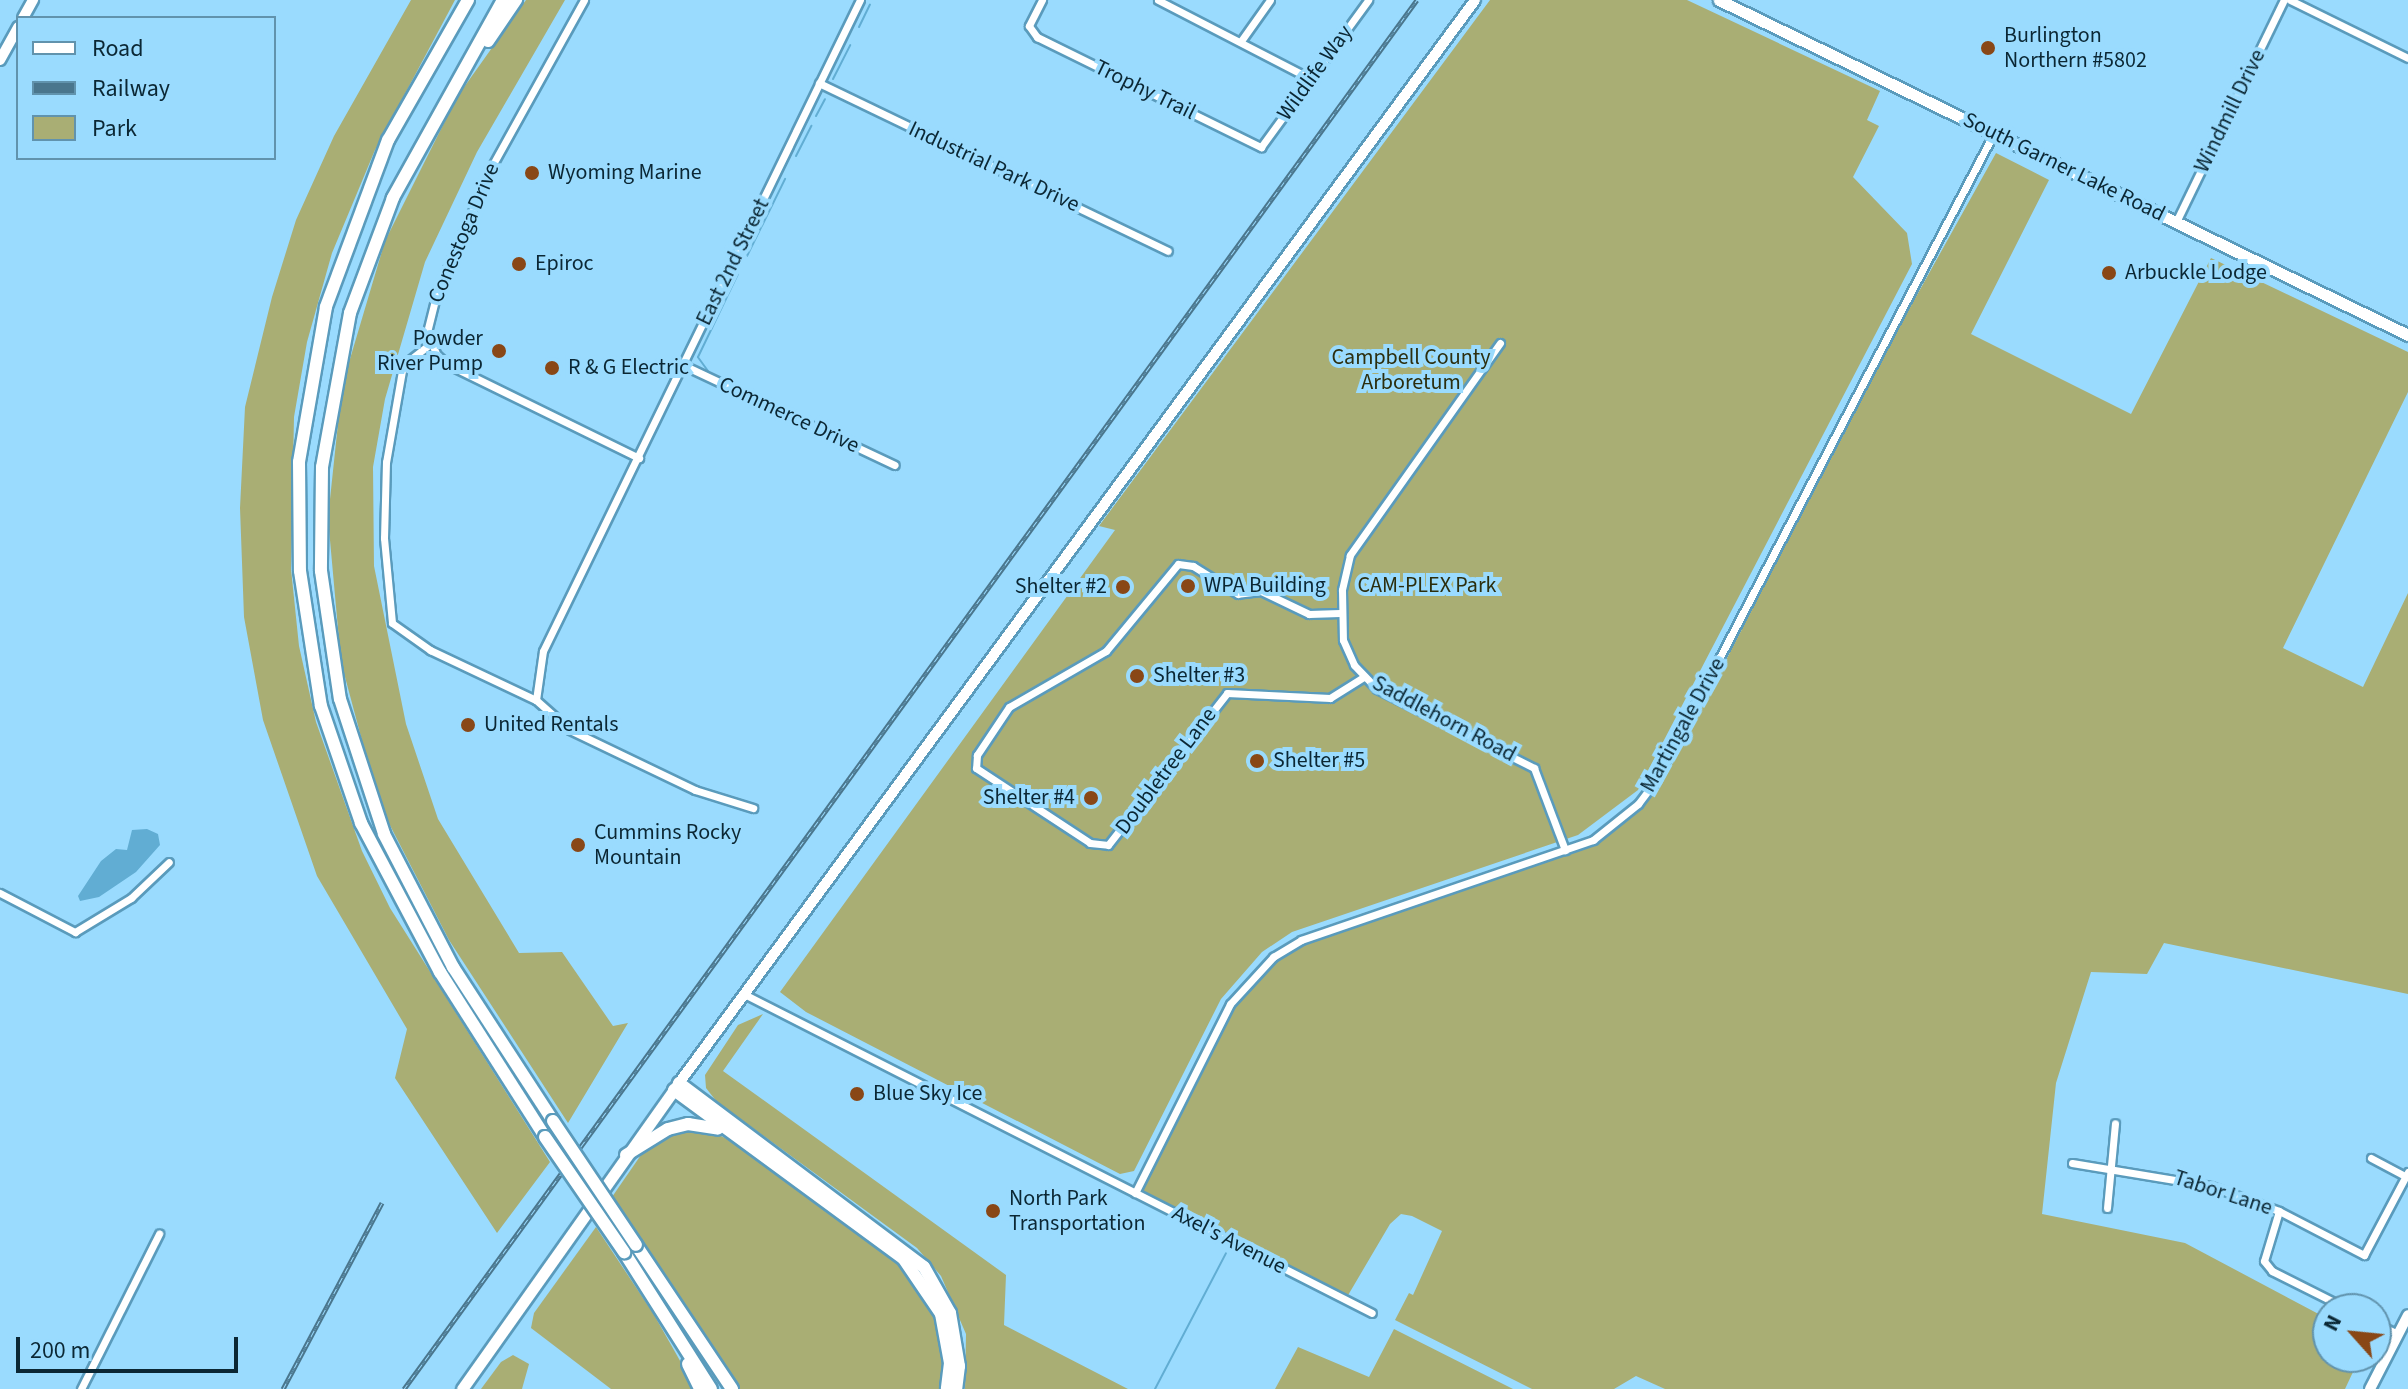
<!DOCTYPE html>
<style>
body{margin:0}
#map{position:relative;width:2408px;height:1389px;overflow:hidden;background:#9adbfe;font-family:"Source Sans 3",sans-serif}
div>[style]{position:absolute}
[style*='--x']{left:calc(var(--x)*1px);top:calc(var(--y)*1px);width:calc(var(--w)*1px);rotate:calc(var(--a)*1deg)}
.green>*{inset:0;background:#a9ae74}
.water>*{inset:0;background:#61add3}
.stream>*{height:2px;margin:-1px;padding:0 1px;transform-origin:1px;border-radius:1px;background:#61add3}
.roads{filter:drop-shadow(2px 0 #5a9bbc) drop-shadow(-2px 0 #5a9bbc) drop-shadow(0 2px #5a9bbc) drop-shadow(0 -2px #5a9bbc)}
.street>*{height:7px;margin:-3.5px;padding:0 3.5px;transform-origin:3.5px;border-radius:3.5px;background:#fff}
.secondary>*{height:10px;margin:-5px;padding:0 5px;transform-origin:5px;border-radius:5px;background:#fff}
.primary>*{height:11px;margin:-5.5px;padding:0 5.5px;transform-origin:5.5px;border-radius:5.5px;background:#fff}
.highway>*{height:12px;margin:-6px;padding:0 6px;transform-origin:6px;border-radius:6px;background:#fff}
.rail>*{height:5px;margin-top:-2.5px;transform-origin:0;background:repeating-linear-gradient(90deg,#9adbfe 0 6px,#4a768d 0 12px);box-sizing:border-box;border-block:2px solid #4a768d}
.bridges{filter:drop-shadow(2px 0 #5a9bbc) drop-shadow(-2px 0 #5a9bbc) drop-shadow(0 2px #5a9bbc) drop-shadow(0 -2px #5a9bbc)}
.highway-bridge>*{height:12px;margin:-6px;padding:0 6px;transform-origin:6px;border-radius:6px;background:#fff}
.dots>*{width:22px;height:22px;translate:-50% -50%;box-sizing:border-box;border:4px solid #9adbfe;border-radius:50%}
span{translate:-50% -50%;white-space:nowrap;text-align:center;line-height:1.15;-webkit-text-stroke:8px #9adbfe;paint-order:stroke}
.poi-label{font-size:22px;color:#0b2734}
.left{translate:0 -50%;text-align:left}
.right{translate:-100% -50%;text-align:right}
.street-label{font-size:22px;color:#0b2734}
.park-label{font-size:22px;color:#2c2e0e}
.legend{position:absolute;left:16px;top:16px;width:260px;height:144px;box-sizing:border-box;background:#9adbfe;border:2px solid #6193ad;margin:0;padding:10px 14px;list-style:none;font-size:24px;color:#0b2734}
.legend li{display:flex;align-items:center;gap:16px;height:40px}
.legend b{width:40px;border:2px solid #6193ad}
.north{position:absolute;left:2312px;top:1293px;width:80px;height:80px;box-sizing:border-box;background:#9adbfe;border:2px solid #6193ad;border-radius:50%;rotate:297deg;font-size:22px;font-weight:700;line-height:32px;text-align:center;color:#0b2734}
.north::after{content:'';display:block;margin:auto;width:28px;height:36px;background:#894716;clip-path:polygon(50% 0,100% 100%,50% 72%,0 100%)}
.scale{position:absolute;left:16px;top:1337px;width:222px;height:36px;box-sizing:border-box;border:4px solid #0b2734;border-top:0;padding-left:10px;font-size:24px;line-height:28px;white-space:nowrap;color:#0b2734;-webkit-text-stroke:6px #9adbfe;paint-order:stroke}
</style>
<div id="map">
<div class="green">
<div style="clip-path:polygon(411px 0,455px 0,375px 150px,332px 253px,307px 342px,294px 417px,291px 569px,299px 646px,316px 722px,362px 851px,390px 908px,550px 1162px,497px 1233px,395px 1078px,407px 1029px,317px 876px,263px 720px,244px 617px,240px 508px,245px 407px,272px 297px,296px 220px,334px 136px)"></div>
<div style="clip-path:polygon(526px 0,565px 0,477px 152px,425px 262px,385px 399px,373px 467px,374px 566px,406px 724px,438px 819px,519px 953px,562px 952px,613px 1026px,628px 1023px,568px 1123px,449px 940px,379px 804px,341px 662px,328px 518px,342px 386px,385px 241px,457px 97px)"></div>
<div style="clip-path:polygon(1490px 0,1687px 0,1880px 91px,1867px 120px,1879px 126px,1853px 177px,1907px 233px,1912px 264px,1638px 790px,1578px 835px,1292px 932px,1262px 952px,1221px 999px,1134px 1171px,1120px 1174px,806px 1012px,780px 992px,1115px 530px,1099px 526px)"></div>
<div style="clip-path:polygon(1996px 153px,2049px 180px,1971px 334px,2131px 414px,2211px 258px,2408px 352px,2408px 392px,2283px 648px,2363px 687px,2408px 593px,2408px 994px,2164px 943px,2147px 974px,2091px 972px,2056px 1083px,2042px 1214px,2185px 1243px,2328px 1319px,2328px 1357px,2360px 1357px,2345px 1389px,1665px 1389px,1636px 1376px,1614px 1389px,1532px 1389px,1395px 1320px,1409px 1293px,1413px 1295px,1442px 1231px,1412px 1216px,1401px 1214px,1390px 1224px,1347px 1297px,1145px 1194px,1143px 1188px,1234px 1007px,1277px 961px,1302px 945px,1595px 844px,1641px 810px,1662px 784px,1883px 356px)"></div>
<div style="clip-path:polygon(763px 1014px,723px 1071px,1006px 1275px,1004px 1325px,1128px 1389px,965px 1389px,966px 1334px,941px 1276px,917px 1248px,717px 1102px,706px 1088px,705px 1075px,738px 1025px)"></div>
<div style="clip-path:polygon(690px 1129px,709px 1130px,729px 1140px,911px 1273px,934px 1310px,945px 1360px,942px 1389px,737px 1389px,612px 1197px,643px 1152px,661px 1137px)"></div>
<div style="clip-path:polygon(596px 1227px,653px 1313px,696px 1389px,611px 1389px,531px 1328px,534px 1313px)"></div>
<div style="clip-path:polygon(1394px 1329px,1513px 1389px,1275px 1389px,1298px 1347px,1369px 1377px)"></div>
<div style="clip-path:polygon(513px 1355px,529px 1364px,522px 1389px,481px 1389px,501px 1362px)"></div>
</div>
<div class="water">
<div style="clip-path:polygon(147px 829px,158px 834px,160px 845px,136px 872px,99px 897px,80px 901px,78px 896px,101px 861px,116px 849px,127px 850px,132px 830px)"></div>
</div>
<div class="stream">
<div style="--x:859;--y:27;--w:25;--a:-64"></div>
<div style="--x:833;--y:79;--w:38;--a:-63"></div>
<div style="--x:816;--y:116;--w:19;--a:-62"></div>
<div style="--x:796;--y:156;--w:34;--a:-63"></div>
<div style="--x:747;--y:256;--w:86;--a:-63.7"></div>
<div style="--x:708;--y:371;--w:17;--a:-126"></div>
<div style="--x:698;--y:357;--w:92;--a:-64.3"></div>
<div style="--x:1155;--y:1389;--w:153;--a:-62.4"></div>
</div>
<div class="roads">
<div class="street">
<div style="--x:584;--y:0;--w:190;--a:119"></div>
<div style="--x:492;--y:166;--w:137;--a:113.6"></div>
<div style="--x:437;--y:292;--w:41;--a:104"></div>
<div style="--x:427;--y:332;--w:25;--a:67"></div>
<div style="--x:437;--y:355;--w:13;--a:42"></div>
<div style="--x:447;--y:364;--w:214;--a:26.1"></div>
<div style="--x:1042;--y:0;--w:29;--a:117"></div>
<div style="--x:1029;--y:26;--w:14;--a:54"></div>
<div style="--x:1037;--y:37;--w:250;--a:26.2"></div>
<div style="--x:1261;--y:147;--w:182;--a:-53.9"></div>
<div style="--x:1158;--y:0;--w:172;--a:27.3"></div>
<div style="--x:2290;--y:0;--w:131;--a:26.2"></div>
<div style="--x:1241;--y:41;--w:50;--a:-54.7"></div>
<div style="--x:819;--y:83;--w:387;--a:25.7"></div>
<div style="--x:2176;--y:222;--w:247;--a:-64.1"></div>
<div style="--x:1500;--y:343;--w:260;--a:125.3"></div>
<div style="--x:1350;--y:555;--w:36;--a:103"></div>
<div style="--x:1342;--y:590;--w:50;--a:88.9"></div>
<div style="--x:1343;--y:640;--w:27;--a:66"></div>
<div style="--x:1354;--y:665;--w:33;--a:46"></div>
<div style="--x:1377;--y:689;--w:176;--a:26.7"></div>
<div style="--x:1534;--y:768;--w:88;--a:69.3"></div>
<div style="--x:430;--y:344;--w:34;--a:142"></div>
<div style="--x:403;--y:365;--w:98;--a:99.9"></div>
<div style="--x:386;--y:462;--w:76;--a:91.5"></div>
<div style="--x:384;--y:538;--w:85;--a:84.6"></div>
<div style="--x:392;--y:623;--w:47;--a:35.4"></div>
<div style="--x:430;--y:650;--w:117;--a:25.3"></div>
<div style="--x:536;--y:700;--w:45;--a:41.4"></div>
<div style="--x:570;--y:730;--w:139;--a:25.6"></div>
<div style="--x:695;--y:790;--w:61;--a:17.2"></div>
<div style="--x:683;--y:365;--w:234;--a:25.3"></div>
<div style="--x:1340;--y:613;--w:31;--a:178"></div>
<div style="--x:1309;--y:614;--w:53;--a:-154.4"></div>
<div style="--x:1261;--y:591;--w:23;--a:173"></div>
<div style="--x:1238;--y:594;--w:53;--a:-148.1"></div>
<div style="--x:1193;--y:566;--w:15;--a:-172"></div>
<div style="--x:1178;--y:564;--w:113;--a:129.6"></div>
<div style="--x:1106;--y:651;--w:112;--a:150"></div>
<div style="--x:1009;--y:707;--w:58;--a:123.7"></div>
<div style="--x:977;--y:755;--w:13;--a:94"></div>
<div style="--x:976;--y:768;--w:136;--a:33.3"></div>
<div style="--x:1090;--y:843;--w:18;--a:6"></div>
<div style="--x:1108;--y:845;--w:193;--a:-51.9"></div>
<div style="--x:1227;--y:693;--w:103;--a:2.8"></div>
<div style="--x:1330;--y:698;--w:40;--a:-32"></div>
<div style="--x:536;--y:700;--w:49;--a:-81.9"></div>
<div style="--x:543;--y:651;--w:724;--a:-64.04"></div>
<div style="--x:0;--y:893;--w:85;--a:27.5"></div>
<div style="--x:75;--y:932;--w:66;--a:-31.3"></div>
<div style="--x:131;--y:898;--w:52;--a:-43.5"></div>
<div style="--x:744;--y:994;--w:704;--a:26.93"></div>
<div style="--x:2371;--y:1158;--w:40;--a:28"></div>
<div style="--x:2072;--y:1163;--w:141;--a:9.4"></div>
<div style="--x:2211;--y:1186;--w:72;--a:20.2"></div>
<div style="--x:2279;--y:1211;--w:96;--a:27.4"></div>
<div style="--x:2364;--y:1255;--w:94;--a:-62.1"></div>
<div style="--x:1135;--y:1193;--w:212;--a:-63.3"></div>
<div style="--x:1230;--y:1004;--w:64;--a:-47.5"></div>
<div style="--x:1273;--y:957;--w:33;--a:-31"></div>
<div style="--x:1301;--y:940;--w:309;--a:-18.9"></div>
<div style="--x:1593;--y:840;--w:58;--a:-38.7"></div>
<div style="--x:1638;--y:804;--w:26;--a:-53"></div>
<div style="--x:1654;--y:783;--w:734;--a:-62.39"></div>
<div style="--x:2107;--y:1208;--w:85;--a:-84.6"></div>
<div style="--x:2279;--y:1211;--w:52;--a:106.7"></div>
<div style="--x:2264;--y:1261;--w:13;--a:51"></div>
<div style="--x:2272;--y:1271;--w:85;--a:26.6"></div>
<div style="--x:2376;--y:1323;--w:25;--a:27"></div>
<div style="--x:81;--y:1389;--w:174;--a:-63.3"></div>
</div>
<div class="secondary">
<div style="--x:23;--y:18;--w:21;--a:-61"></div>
<div style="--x:0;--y:60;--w:38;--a:-61"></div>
<div style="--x:679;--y:1083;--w:1344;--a:-53.68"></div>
<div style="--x:2370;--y:1389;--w:83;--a:-62.8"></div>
</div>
<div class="primary">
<div style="--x:1719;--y:0;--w:766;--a:25.93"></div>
<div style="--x:462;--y:1389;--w:375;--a:-54.7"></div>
</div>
<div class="highway">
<div style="--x:468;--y:0;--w:161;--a:119.7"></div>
<div style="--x:388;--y:140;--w:178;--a:110.4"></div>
<div style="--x:326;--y:307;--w:157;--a:99.9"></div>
<div style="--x:299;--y:462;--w:109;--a:89.5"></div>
<div style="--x:300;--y:571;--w:137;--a:81.2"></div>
<div style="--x:321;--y:706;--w:124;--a:71.1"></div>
<div style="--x:361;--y:823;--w:169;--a:62.1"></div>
<div style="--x:440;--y:972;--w:196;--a:57.5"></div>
<div style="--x:503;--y:0;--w:227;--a:119.1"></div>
<div style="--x:393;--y:198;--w:123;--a:110.5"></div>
<div style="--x:350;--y:313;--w:157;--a:100.3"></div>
<div style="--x:322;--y:467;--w:104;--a:90.6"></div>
<div style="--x:321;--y:571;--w:129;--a:81.6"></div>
<div style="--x:340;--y:699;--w:142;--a:71.9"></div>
<div style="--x:384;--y:834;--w:150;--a:62.6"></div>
<div style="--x:453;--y:967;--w:184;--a:57"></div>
<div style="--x:488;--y:41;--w:50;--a:-55.7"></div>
<div style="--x:679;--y:1083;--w:306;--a:36.9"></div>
<div style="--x:924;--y:1267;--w:53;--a:60.5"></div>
<div style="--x:950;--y:1313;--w:54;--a:80.4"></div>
<div style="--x:959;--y:1366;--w:23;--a:97"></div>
<div style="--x:674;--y:1090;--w:284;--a:36.3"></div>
<div style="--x:903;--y:1258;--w:68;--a:55.8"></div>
<div style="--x:941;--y:1314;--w:50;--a:79.6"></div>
<div style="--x:950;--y:1363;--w:26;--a:97"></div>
<div style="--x:626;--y:1155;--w:49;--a:-31.8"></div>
<div style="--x:668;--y:1129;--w:21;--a:-14"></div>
<div style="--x:688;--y:1124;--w:30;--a:9"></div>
<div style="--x:636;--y:1245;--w:173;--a:56.3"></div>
<div style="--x:624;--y:1252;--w:162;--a:57.6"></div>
<div style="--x:688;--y:1364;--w:28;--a:64"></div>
</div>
</div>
<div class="rail">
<div style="--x:283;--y:1389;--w:211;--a:-62"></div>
<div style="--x:404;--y:1389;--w:1719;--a:-53.9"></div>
</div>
<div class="bridges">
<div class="highway-bridge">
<div style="--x:553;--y:1121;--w:149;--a:56.2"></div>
<div style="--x:545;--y:1137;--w:140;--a:55.5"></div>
</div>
</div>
<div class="dots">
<div style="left:1988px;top:48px;background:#894716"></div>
<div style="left:532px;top:173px;background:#894716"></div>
<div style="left:519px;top:264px;background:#894716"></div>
<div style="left:2109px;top:273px;background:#894716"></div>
<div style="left:499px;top:351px;background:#894716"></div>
<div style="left:552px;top:368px;background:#894716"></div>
<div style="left:1188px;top:586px;background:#894716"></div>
<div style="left:1123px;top:587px;background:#894716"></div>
<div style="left:1137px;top:676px;background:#894716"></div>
<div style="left:468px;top:725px;background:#894716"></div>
<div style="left:1257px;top:761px;background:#894716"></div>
<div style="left:1091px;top:798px;background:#894716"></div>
<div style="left:578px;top:845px;background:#894716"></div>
<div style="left:857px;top:1094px;background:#894716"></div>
<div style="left:993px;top:1211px;background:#894716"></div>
</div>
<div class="poi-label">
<span class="left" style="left:2004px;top:48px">Burlington<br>Northern #5802</span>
<span class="left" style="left:548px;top:173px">Wyoming Marine</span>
<span class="left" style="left:535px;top:264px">Epiroc</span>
<span class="left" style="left:2125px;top:273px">Arbuckle Lodge</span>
<span class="right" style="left:483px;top:351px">Powder<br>River Pump</span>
<span class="left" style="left:568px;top:368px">R &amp; G Electric</span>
<span class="left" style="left:1204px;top:586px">WPA Building</span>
<span class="right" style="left:1107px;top:587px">Shelter #2</span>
<span class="left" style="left:1153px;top:676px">Shelter #3</span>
<span class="left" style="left:484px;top:725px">United Rentals</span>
<span class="left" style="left:1273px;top:761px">Shelter #5</span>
<span class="right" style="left:1075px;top:798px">Shelter #4</span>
<span class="left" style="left:594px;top:845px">Cummins Rocky<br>Mountain</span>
<span class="left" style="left:873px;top:1094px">Blue Sky Ice</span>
<span class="left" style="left:1009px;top:1211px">North Park<br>Transportation</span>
</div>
<div class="street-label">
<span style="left:1315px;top:73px;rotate:-54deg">Wildlife Way</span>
<span style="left:1145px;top:90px;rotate:26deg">Trophy Trail</span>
<span style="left:2230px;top:111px;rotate:-64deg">Windmill Drive</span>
<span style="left:994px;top:167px;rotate:25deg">Industrial Park Drive</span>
<span style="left:2064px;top:167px;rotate:26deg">South Garner Lake Road</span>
<span style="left:464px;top:233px;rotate:-67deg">Conestoga Drive</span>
<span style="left:733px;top:262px;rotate:-64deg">East 2nd Street</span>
<span style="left:789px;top:415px;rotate:25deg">Commerce Drive</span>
<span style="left:1444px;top:719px;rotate:28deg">Saddlehorn Road</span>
<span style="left:1683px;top:725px;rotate:-61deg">Martingale Drive</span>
<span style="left:1166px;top:771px;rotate:-53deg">Doubletree Lane</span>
<span style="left:2223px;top:1193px;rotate:18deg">Tabor Lane</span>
<span style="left:1229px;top:1240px;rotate:27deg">Axel's Avenue</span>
</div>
<div class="park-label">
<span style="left:1411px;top:370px">Campbell County<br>Arboretum</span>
<span style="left:1427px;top:586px">CAM-PLEX Park</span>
</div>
<ul class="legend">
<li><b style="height:10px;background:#fff"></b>Road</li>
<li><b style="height:10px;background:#4a768d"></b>Railway</li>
<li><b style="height:22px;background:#a9ae74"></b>Park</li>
</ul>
<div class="north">N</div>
<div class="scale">200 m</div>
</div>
